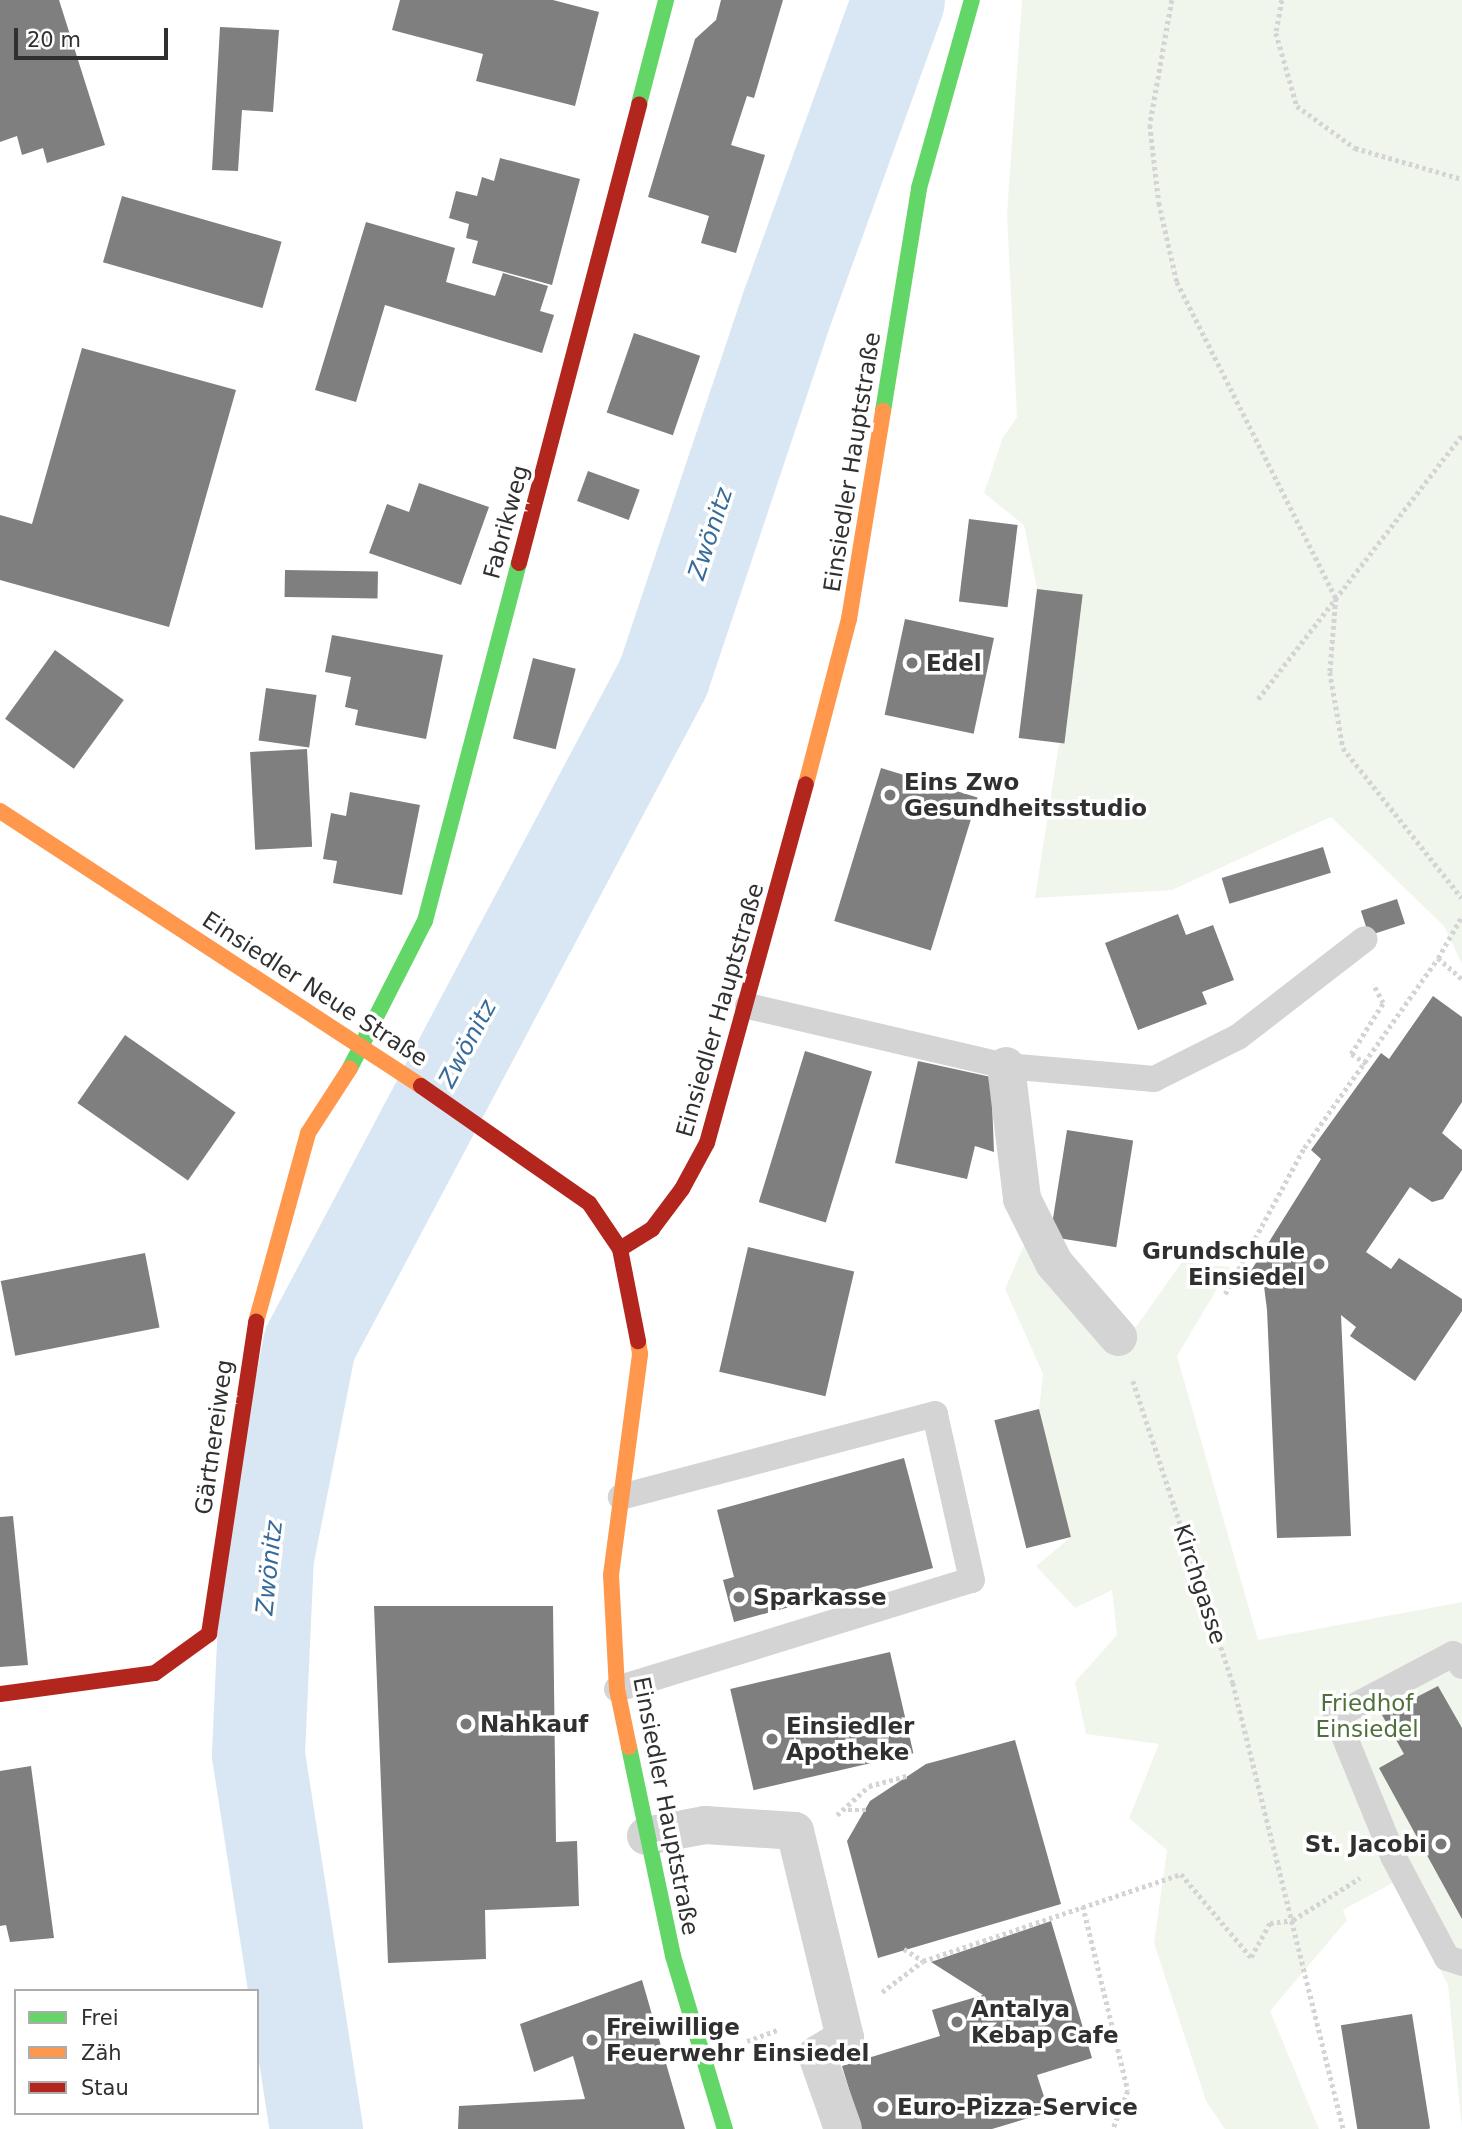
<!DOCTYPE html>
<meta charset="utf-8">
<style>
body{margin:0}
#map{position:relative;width:1462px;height:2129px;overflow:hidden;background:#fff;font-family:"DejaVu Sans",sans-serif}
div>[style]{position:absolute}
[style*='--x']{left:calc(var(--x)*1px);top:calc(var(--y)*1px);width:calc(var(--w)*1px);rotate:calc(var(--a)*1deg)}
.green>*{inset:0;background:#f1f6ec}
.river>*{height:93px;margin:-46.5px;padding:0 46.5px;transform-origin:46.5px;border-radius:46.5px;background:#d9e7f4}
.building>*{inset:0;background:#7f7f7f;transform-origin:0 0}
.path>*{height:4.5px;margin-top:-2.25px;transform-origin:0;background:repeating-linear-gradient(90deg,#d4d4d4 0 3.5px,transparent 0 7px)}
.lane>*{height:26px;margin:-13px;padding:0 13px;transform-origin:13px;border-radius:13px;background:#d4d4d4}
.street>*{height:38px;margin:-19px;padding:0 19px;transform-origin:19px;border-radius:19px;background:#d4d4d4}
.fast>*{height:16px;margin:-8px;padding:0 8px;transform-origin:8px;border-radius:8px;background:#63d668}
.slow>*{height:16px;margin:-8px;padding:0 8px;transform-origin:8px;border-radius:8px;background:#ff974d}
.jam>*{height:16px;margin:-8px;padding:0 8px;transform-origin:8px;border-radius:8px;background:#b3261e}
.dots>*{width:19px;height:19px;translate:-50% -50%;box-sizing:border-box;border:4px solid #fff;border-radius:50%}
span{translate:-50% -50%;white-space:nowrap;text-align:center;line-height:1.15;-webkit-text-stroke:7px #fff;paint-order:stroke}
.street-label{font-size:23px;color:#303030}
.poi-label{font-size:23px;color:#303030;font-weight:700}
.left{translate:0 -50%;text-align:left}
.right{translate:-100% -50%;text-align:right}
.park-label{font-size:23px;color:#4e703a}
.water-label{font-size:24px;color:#376b99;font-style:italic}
.legend{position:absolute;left:14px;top:1989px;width:245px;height:126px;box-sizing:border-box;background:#fff;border:2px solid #acacac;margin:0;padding:9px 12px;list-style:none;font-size:21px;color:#303030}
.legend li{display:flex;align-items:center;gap:14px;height:35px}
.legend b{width:35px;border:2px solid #acacac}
.scale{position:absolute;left:14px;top:28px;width:154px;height:32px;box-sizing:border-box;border:4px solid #303030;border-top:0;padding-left:9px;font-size:21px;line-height:24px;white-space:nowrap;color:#303030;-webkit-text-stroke:5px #fff;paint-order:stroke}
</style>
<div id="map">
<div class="green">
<div style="clip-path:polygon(1022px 0,1462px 0,1462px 964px,1444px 926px,1331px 817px,1172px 890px,1035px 898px,1082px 596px,1037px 589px,1024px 525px,984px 493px,1002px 439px,1017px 417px,1007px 214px)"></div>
<div style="clip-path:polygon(1025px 1243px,1072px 1310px,1136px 1327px,1182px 1262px,1230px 1267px,1177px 1356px,1258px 1640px,1462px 1602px,1462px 2129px,1448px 1985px,1394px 1882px,1343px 1910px,1347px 1920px,1270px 2011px,1319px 2129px,1225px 2129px,1206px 2101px,1154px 1943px,1167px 1850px,1129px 1818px,1159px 1744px,1086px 1734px,1075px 1682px,1117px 1635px,1112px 1590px,1075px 1608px,1036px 1566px,1071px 1537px,1039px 1409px,1043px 1374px,1005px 1289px)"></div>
</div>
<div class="river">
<div style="--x:316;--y:2129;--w:380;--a:-98.8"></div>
<div style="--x:258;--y:1753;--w:196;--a:-87.4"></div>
<div style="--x:267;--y:1557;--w:217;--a:-78.8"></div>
<div style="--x:309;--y:1344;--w:755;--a:-62.04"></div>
<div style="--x:663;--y:677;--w:393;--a:-71.5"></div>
<div style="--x:788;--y:304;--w:323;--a:-70.1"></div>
</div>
<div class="building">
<div style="clip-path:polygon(0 0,59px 0,105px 145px,47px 163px,43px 148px,22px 155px,17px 136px,0 142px)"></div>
<div style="clip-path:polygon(400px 0,553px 0,599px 12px,575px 106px,476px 81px,483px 54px,392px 30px)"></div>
<div style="clip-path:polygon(721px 0,783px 0,754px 98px,747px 96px,731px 145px,765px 155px,736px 253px,701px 243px,709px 216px,648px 197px,695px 39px,716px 20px)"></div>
<div style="clip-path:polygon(220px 27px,279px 30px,273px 112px,242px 110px,238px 171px,212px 170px)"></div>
<div style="clip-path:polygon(500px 158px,580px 179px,552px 285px,472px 263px,478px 241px,466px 238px,469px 224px,449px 218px,456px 191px,477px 196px,482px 177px,494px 181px)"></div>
<div style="left:122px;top:196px;width:166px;height:69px;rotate:16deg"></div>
<div style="clip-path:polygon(366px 222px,455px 248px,446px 282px,495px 296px,503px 273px,548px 286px,540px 311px,554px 315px,542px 353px,385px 305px,356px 402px,315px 390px)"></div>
<div style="left:634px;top:333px;width:70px;height:84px;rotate:19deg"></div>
<div style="clip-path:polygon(82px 348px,236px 390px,169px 627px,0 580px,0 515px,32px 524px)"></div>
<div style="left:588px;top:471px;width:55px;height:32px;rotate:20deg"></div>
<div style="clip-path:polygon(419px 483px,489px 507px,461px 585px,369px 553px,387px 504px,409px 512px)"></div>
<div style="left:969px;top:519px;width:49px;height:83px;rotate:7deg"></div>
<div style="left:285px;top:570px;width:93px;height:27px;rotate:1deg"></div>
<div style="left:1037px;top:589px;width:46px;height:150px;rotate:7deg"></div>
<div style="left:905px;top:619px;width:91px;height:98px;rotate:12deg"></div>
<div style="clip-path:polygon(332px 635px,443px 655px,426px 739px,355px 725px,358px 710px,345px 707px,351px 677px,325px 672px)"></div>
<div style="left:55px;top:650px;width:85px;height:85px;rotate:36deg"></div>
<div style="left:533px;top:658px;width:44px;height:83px;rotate:14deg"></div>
<div style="left:266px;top:688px;width:51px;height:53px;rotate:8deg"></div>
<div style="left:307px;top:749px;width:98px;height:57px;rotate:87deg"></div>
<div style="left:881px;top:768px;width:101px;height:160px;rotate:17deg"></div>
<div style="clip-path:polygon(350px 792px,420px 805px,402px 895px,333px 883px,337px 861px,323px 859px,331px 813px,346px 816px)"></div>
<div style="left:1323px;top:847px;width:27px;height:106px;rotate:73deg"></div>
<div style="left:1397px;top:899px;width:26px;height:38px;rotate:72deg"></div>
<div style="clip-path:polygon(1178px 914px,1186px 935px,1213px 925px,1234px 980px,1202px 992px,1207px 1004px,1138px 1030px,1105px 943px)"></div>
<div style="clip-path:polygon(1433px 996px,1462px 1017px,1462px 1102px,1442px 1133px,1462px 1150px,1462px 1170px,1443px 1199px,1432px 1202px,1410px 1187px,1366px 1252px,1391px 1269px,1399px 1258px,1462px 1299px,1462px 1311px,1415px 1381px,1350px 1336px,1356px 1327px,1341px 1315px,1351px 1536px,1277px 1538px,1267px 1310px,1264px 1286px,1247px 1277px,1321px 1159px,1311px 1150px,1381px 1053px,1389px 1059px)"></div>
<div style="left:125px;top:1035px;width:135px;height:83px;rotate:35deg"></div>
<div style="left:805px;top:1051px;width:70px;height:158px;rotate:17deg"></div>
<div style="clip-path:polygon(918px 1061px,991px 1077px,994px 1152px,975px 1146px,967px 1179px,895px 1163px)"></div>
<div style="left:1067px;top:1130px;width:67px;height:108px;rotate:9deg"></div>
<div style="left:748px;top:1247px;width:109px;height:128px;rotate:13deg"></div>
<div style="left:145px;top:1253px;width:76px;height:147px;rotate:79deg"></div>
<div style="left:1039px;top:1409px;width:132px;height:46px;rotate:76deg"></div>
<div style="clip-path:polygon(904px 1458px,933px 1568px,734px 1622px,723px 1580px,734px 1577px,717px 1510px)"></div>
<div style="clip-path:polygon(13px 1516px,28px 1665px,0 1667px,0 1517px)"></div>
<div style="clip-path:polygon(374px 1606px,553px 1606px,556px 1842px,577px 1841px,579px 1906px,485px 1910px,486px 1959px,388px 1963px)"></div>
<div style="left:890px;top:1652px;width:104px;height:164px;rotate:77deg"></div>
<div style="clip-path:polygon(1438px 1686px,1462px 1728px,1462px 1919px,1379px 1768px,1404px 1754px,1382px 1715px)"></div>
<div style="clip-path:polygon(1015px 1740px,1061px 1904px,878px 1958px,847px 1841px,870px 1801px,926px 1764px)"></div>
<div style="clip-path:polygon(31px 1766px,54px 1938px,10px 1942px,6px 1925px,0 1926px,0 1771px)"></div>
<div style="clip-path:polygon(1051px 1921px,1092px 2058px,1037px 2075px,1049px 2112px,992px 2129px,861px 2129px,842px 2066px,940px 2036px,932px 2010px,983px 1995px,931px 1962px)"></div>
<div style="clip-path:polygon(642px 1980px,685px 2129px,458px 2129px,459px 2106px,585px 2099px,573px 2056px,534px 2072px,520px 2024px)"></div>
<div style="left:1412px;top:2014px;width:116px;height:72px;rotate:81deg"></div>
</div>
<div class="path">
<div style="--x:1172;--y:0;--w:127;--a:100"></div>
<div style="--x:1150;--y:125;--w:79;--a:83.4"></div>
<div style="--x:1159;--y:203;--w:81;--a:77.2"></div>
<div style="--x:1177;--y:282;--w:354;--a:63.3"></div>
<div style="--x:1336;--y:598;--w:74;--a:94.6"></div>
<div style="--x:1330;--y:672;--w:77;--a:80.3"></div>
<div style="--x:1343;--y:748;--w:191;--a:51.6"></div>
<div style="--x:1282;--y:0;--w:34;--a:100"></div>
<div style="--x:1276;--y:33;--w:76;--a:74"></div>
<div style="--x:1297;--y:106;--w:72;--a:35.9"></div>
<div style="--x:1355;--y:148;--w:111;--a:16.2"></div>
<div style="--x:1258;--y:699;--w:334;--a:-52.3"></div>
<div style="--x:1438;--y:958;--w:48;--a:-60.3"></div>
<div style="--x:1366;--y:1064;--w:18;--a:-146"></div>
<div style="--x:1351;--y:1054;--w:60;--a:-57.9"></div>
<div style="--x:1383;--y:1003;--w:21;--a:-118"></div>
<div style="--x:1225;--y:1294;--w:166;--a:-61.6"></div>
<div style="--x:1304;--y:1148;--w:232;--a:-54.8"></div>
<div style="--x:1438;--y:958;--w:32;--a:41"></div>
<div style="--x:1133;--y:1381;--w:318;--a:71.7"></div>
<div style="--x:1233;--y:1683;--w:459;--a:76.1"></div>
<div style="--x:848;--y:1810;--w:19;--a:0"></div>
<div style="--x:837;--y:1815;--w:43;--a:-42.2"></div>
<div style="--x:869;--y:1786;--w:39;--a:-15"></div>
<div style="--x:1083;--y:1906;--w:190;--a:76.3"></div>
<div style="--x:1128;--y:2091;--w:41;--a:111.5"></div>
<div style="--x:904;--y:1949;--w:22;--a:32"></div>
<div style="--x:923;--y:1961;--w:272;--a:-18.6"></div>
<div style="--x:1181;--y:1874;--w:109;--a:49.9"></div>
<div style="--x:1251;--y:1957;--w:39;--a:-61"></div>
<div style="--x:1270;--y:1923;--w:23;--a:-7"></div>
<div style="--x:1293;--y:1920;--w:79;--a:-32.1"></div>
<div style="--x:882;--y:1992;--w:51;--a:-37.1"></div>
<div style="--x:747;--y:2041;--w:33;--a:-20"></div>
</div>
<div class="lane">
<div style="--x:748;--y:1006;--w:265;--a:13.1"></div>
<div style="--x:1006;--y:1066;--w:149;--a:5"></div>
<div style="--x:1154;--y:1079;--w:94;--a:-26.6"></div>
<div style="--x:1238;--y:1037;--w:160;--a:-37.7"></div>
<div style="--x:1462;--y:1666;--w:15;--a:-127"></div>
<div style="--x:1453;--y:1654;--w:132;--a:152.1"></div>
<div style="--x:1336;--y:1716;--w:153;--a:67.8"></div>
<div style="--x:1394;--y:1858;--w:113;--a:62.1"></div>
<div style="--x:1447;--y:1958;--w:16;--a:18"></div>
<div style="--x:617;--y:1689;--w:371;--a:-17.1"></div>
<div style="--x:972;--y:1580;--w:170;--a:-102.6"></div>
<div style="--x:935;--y:1414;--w:325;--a:165.2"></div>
</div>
<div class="street">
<div style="--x:1006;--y:1066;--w:134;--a:83.1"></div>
<div style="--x:1022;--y:1199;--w:72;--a:63.4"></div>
<div style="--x:1054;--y:1263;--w:98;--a:49.1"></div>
<div style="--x:646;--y:1836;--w:60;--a:-10.6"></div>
<div style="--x:705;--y:1825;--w:90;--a:3.8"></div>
<div style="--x:795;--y:1831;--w:213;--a:76.4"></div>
<div style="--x:845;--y:2038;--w:33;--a:149"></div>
<div style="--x:817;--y:2055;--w:78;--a:70.6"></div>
</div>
<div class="fast">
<div style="--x:639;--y:104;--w:107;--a:-75.4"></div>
<div style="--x:883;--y:411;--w:226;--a:-80.8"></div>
<div style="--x:919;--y:188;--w:195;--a:-74.3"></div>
<div style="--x:350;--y:1068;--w:165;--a:-63"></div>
<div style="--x:425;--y:921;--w:370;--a:-75.3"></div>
<div style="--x:629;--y:1747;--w:214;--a:78.1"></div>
<div style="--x:673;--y:1956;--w:181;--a:73.3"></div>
</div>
<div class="slow">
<div style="--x:806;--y:784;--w:171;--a:-75.4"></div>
<div style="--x:849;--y:619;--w:211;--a:-80.7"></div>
<div style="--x:0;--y:811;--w:503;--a:33.15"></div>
<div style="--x:256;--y:1322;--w:196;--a:-74.6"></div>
<div style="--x:308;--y:1133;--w:77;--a:-57.1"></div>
<div style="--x:629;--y:1747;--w:59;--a:-101.7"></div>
<div style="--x:617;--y:1689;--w:114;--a:-93"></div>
<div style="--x:611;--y:1575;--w:223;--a:-82.5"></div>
<div style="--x:640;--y:1354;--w:13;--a:-99"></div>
</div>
<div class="jam">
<div style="--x:519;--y:563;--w:474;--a:-75.3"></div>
<div style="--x:421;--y:1086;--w:205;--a:34.9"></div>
<div style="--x:589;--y:1203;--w:55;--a:56"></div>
<div style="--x:620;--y:1249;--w:94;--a:78.9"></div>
<div style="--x:620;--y:1249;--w:38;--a:-32"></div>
<div style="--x:652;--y:1229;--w:50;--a:-53.1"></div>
<div style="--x:682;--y:1189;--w:52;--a:-61.5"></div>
<div style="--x:707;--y:1143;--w:372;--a:-74.6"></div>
<div style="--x:0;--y:1694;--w:156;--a:-7.7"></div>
<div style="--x:155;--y:1673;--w:67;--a:-35.8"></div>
<div style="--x:209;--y:1634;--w:316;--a:-81.4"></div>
</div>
<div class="dots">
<div style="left:912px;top:663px;background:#787878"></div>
<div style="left:890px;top:795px;background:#787878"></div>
<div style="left:1319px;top:1264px;background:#787878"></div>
<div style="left:739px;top:1597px;background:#787878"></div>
<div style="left:466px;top:1724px;background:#787878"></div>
<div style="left:772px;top:1739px;background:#787878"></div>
<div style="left:1441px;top:1844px;background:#787878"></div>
<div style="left:957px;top:2022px;background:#787878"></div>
<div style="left:592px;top:2040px;background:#787878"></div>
<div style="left:883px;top:2107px;background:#787878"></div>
</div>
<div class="street-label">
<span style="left:852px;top:462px;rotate:-81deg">Einsiedler Hauptstraße</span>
<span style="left:506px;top:522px;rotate:-75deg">Fabrikweg</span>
<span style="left:315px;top:989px;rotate:33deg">Einsiedler Neue Straße</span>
<span style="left:720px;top:1010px;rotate:-74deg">Einsiedler Hauptstraße</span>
<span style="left:214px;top:1437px;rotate:-82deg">Gärtnereiweg</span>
<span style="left:1200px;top:1584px;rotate:72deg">Kirchgasse</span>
<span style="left:666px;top:1806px;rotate:79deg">Einsiedler Hauptstraße</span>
</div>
<div class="poi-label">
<span class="left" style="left:926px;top:663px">Edel</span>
<span class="left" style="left:904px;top:795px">Eins Zwo<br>Gesundheitsstudio</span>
<span class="right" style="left:1305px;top:1264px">Grundschule<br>Einsiedel</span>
<span class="left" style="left:753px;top:1597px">Sparkasse</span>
<span class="left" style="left:480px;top:1724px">Nahkauf</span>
<span class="left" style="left:786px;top:1739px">Einsiedler<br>Apotheke</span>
<span class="right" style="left:1427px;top:1844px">St. Jacobi</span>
<span class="left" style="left:971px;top:2022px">Antalya<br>Kebap Cafe</span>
<span class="left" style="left:606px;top:2040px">Freiwillige<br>Feuerwehr Einsiedel</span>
<span class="left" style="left:897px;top:2107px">Euro-Pizza-Service</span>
</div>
<div class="park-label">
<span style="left:1367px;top:1716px">Friedhof<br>Einsiedel</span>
</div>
<div class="water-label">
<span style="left:711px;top:534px;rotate:-72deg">Zwönitz</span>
<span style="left:468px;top:1044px;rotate:-62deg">Zwönitz</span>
<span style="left:270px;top:1568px;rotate:-84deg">Zwönitz</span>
</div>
<ul class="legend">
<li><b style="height:9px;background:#63d668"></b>Frei</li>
<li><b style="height:9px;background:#ff974d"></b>Zäh</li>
<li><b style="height:9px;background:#b3261e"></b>Stau</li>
</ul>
<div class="scale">20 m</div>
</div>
